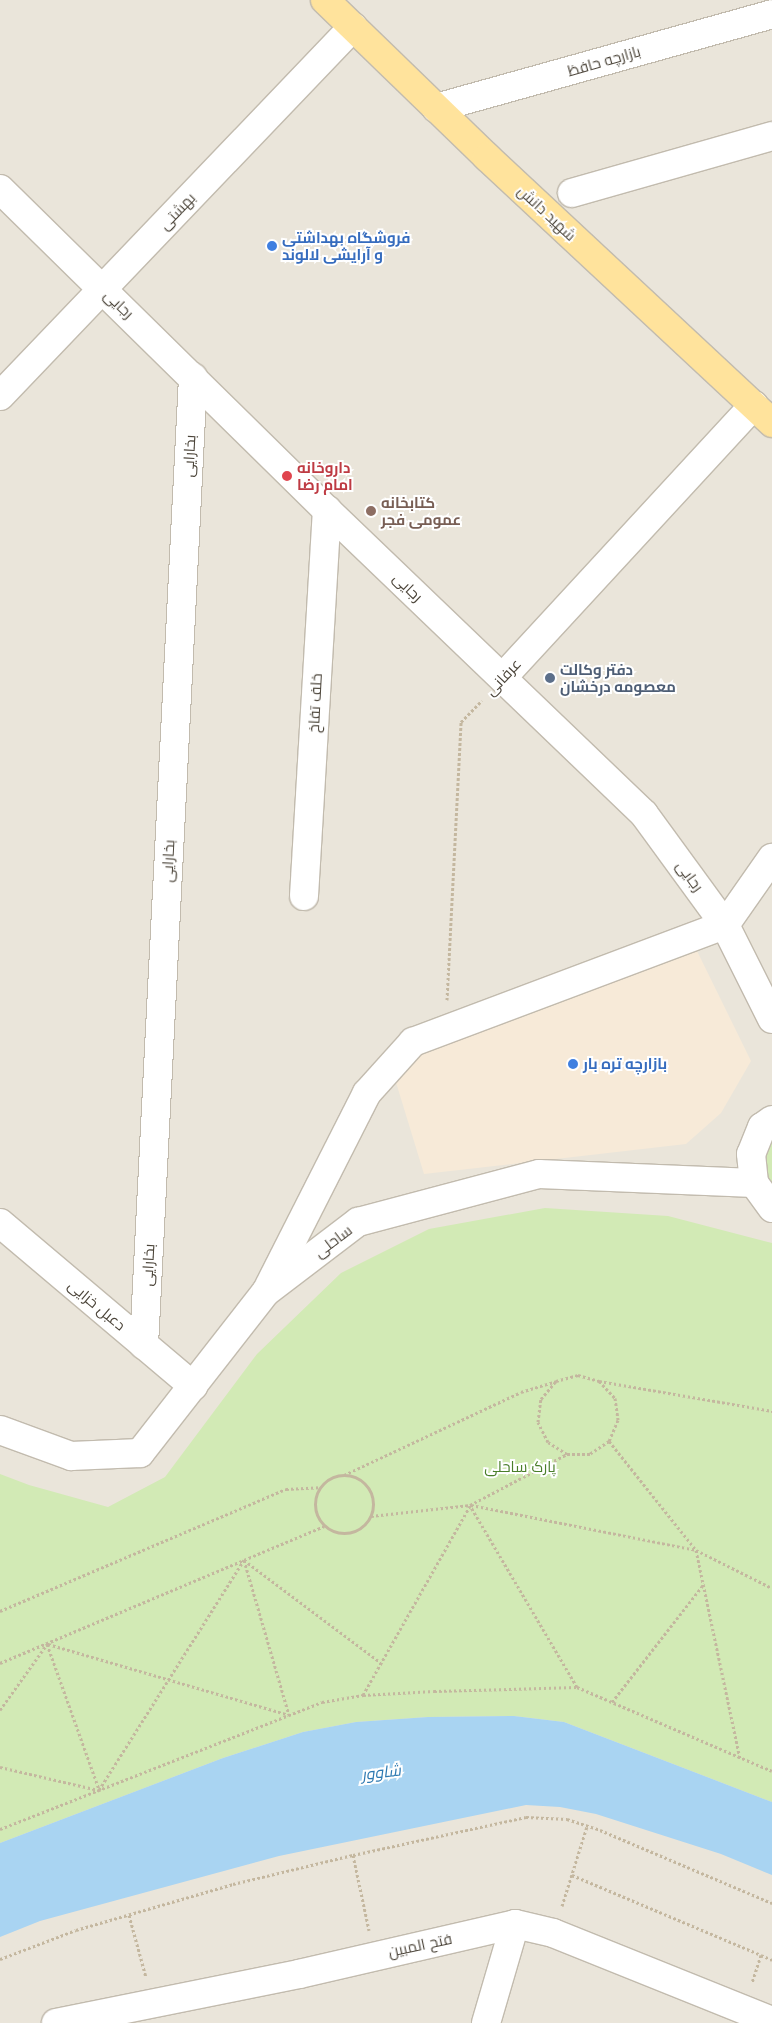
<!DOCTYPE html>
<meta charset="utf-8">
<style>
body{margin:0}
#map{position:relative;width:772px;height:2023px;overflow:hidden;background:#f6f3ec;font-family:Inter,Cairo,sans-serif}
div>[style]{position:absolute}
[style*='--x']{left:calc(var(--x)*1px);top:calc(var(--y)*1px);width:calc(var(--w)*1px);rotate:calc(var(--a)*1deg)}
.residential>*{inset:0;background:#eae5da;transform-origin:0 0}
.commercial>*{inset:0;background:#f7ead8}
.green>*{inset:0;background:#d2eab5}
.water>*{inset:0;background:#a9d4f2}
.path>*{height:3px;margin-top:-1.5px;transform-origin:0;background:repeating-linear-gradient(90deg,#c4b79f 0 2.5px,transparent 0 5px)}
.path>.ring{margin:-1.5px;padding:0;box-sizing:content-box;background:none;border:3px solid #c4b79f;border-radius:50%}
.roads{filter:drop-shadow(1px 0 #c2bbae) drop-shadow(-1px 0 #c2bbae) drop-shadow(0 1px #c2bbae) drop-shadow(0 -1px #c2bbae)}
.minor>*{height:28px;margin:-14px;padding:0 14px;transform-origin:14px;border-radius:14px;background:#fff}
.major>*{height:28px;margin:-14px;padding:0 14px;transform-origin:14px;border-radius:14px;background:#ffe39c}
.dots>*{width:14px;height:14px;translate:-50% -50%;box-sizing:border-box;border:2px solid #fff;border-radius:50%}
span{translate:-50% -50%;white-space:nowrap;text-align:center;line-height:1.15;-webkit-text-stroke:4px #fff;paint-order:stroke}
.street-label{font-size:15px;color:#4b4439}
.shop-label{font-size:15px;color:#366cbe;font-weight:700}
.left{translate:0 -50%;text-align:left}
.health-label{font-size:15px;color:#be3a42;font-weight:700}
.education-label{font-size:15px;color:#785e54;font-weight:700}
.service-label{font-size:15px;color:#4e5e75;font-weight:700}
.park-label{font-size:15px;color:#4a7f2a}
.water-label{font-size:16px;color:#2e7ab2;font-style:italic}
</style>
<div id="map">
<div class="residential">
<div style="left:0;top:0;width:772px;height:2023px"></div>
</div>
<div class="commercial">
<div style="clip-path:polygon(697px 951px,751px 1061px,721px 1113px,686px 1144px,424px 1174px,391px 1066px)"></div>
</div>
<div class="green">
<div style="clip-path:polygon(772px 1124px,772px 1204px,756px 1181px)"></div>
<div style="clip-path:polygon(545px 1208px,668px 1216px,772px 1243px,772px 1802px,564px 1722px,514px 1716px,428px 1717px,356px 1722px,303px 1732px,223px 1758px,0 1843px,0 1474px,29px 1485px,108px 1507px,165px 1477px,257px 1354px,341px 1273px,429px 1229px)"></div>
</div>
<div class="water">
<div style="clip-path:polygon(514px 1716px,564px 1722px,772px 1802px,772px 1875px,721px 1854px,596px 1814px,560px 1807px,526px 1805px,279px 1856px,40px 1921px,0 1937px,0 1843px,223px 1758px,303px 1732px,356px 1722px,428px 1717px)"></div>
</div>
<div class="path">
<div style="--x:447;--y:1000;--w:278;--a:-87.1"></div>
<div style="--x:461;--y:722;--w:30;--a:-46"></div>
<div style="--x:599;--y:1381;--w:23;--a:47"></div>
<div style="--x:615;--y:1398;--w:22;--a:82"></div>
<div style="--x:618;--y:1420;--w:23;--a:113"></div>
<div style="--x:609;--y:1441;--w:23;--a:146"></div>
<div style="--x:590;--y:1454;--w:23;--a:180"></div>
<div style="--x:567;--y:1454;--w:22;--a:-148"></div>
<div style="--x:548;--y:1442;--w:22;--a:-117"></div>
<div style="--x:538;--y:1422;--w:23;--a:-83"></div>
<div style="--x:541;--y:1399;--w:23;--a:-50"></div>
<div style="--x:556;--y:1381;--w:23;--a:-15"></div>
<div style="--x:578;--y:1375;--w:22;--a:16"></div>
<div style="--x:599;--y:1381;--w:176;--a:9.8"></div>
<div style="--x:609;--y:1441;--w:139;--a:51.4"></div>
<div style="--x:696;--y:1550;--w:85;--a:26.6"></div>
<div style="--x:344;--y:1475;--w:195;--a:-25.1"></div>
<div style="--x:521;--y:1392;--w:37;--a:-17"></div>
<div class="ring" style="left:315px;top:1475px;width:55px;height:55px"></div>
<div style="--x:471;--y:1505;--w:229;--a:11.3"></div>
<div style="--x:696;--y:1550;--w:213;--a:78.1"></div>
<div style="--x:371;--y:1516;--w:100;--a:-6.3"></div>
<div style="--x:470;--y:1505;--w:110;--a:-27.7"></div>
<div style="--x:244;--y:1560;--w:171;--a:36.9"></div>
<div style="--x:244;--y:1560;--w:161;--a:73.8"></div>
<div style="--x:0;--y:1611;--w:311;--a:-23.1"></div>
<div style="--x:286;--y:1489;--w:34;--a:-3"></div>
<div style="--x:48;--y:1644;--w:251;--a:16.4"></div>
<div style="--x:0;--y:1663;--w:352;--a:-22.9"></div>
<div style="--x:577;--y:1687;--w:212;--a:23.3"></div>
<div style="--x:363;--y:1695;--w:217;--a:-60.5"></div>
<div style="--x:612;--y:1702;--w:150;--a:-52.1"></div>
<div style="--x:0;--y:1710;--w:81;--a:-54.5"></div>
<div style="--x:47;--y:1644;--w:154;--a:70.3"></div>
<div style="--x:0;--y:1767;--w:101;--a:13.2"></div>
<div style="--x:99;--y:1790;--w:272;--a:-57.8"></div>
<div style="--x:0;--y:1829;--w:346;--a:-21.5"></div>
<div style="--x:322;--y:1702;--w:42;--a:-9.7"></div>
<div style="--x:363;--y:1695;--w:71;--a:-3.2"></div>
<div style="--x:434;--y:1691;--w:143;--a:-1.6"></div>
<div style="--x:577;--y:1687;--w:211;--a:-120.5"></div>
<div style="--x:353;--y:1855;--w:77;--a:78"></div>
<div style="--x:572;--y:1875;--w:205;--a:22.9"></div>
<div style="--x:761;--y:1955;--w:29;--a:108"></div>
<div style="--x:562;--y:1906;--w:84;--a:-72.6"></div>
<div style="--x:129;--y:1915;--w:64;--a:74.7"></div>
<div style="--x:761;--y:1955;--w:12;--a:24"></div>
<div style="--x:0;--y:1959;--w:81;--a:-20.9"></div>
<div style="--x:76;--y:1930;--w:164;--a:-16.3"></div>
<div style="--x:233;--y:1884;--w:123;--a:-13.6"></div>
<div style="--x:353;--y:1855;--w:177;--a:-12.4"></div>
<div style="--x:526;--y:1817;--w:41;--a:2.8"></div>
<div style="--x:567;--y:1819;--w:35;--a:18"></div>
<div style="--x:600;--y:1830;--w:187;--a:23"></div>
</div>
<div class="roads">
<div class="minor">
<div style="--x:436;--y:108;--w:349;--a:-15.6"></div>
<div style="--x:0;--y:189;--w:458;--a:44.5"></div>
<div style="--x:327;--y:510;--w:439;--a:43.8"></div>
<div style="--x:644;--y:814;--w:137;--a:53.9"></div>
<div style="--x:725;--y:925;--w:105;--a:63.4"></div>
<div style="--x:572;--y:193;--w:208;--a:-15.9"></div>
<div style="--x:0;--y:396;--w:511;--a:-46.27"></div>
<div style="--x:503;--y:677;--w:370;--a:-47.3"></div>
<div style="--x:304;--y:896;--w:387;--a:-86.6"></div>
<div style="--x:725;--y:925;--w:82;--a:-55"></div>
<div style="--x:772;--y:1120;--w:12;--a:145"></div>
<div style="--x:762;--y:1127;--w:29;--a:112"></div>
<div style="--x:751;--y:1154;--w:29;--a:84"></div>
<div style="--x:754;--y:1183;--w:31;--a:54"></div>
<div style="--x:0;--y:1223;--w:253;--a:40.2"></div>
<div style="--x:269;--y:1286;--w:216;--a:-63.1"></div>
<div style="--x:367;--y:1093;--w:69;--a:-48"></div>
<div style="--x:413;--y:1042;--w:333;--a:-20.6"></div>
<div style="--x:144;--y:1345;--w:969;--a:-87.1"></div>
<div style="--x:0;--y:1430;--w:76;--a:20.1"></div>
<div style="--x:71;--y:1456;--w:69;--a:-2.5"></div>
<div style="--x:140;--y:1453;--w:204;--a:-52"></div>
<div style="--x:266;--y:1292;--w:116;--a:-37.3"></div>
<div style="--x:358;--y:1222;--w:187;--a:-14.9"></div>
<div style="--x:539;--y:1174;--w:215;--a:2.4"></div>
<div style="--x:56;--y:2023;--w:248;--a:-11.4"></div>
<div style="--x:299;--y:1974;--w:222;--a:-13"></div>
<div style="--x:515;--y:1924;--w:39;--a:13"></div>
<div style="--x:553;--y:1933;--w:236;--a:21.9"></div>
<div style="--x:486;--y:2023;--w:103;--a:-73.7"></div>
</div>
<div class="major">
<div style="--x:325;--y:0;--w:226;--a:44.1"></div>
<div style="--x:487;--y:157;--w:390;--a:43"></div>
</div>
</div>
<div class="dots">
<div style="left:272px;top:246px;background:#3f7fe0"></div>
<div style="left:287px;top:476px;background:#e0444e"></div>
<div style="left:371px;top:511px;background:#8d6e63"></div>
<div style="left:550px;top:678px;background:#5c6f8a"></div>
<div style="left:573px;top:1064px;background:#3f7fe0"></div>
</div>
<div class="street-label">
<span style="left:604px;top:61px;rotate:-16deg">بازارچه حافظ</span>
<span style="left:177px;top:211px;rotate:-46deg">بهشتی</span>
<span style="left:547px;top:213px;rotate:43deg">شهید دانش</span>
<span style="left:119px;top:304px;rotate:44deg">رجایی</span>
<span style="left:189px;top:456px;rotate:-87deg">بخارایی</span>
<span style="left:408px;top:587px;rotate:44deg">رجایی</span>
<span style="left:503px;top:677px;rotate:-47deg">عرفانی</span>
<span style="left:315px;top:703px;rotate:-87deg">خلف تفاخ</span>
<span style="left:168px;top:861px;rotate:-87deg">بخارایی</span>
<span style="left:690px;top:876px;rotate:54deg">رجایی</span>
<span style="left:333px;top:1241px;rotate:-37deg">ساحلی</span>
<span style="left:148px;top:1265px;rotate:-87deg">بخارایی</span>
<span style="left:97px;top:1305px;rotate:40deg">دعبل خزایی</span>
<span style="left:420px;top:1945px;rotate:-12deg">فتح المبین</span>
</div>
<div class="shop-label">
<span class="left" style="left:282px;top:246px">فروشگاه بهداشتی<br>و آرایشی لالوند</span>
<span class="left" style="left:583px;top:1064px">بازارچه تره بار</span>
</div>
<div class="health-label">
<span class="left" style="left:297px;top:476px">داروخانه<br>امام رضا</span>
</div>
<div class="education-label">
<span class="left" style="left:381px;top:511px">کتابخانه<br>عمومی فجر</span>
</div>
<div class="service-label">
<span class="left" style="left:560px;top:678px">دفتر وکالت<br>معصومه درخشان</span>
</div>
<div class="park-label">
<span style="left:520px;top:1467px">پارک ساحلی</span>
</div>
<div class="water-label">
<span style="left:381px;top:1772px;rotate:-7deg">شاوور</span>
</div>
</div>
